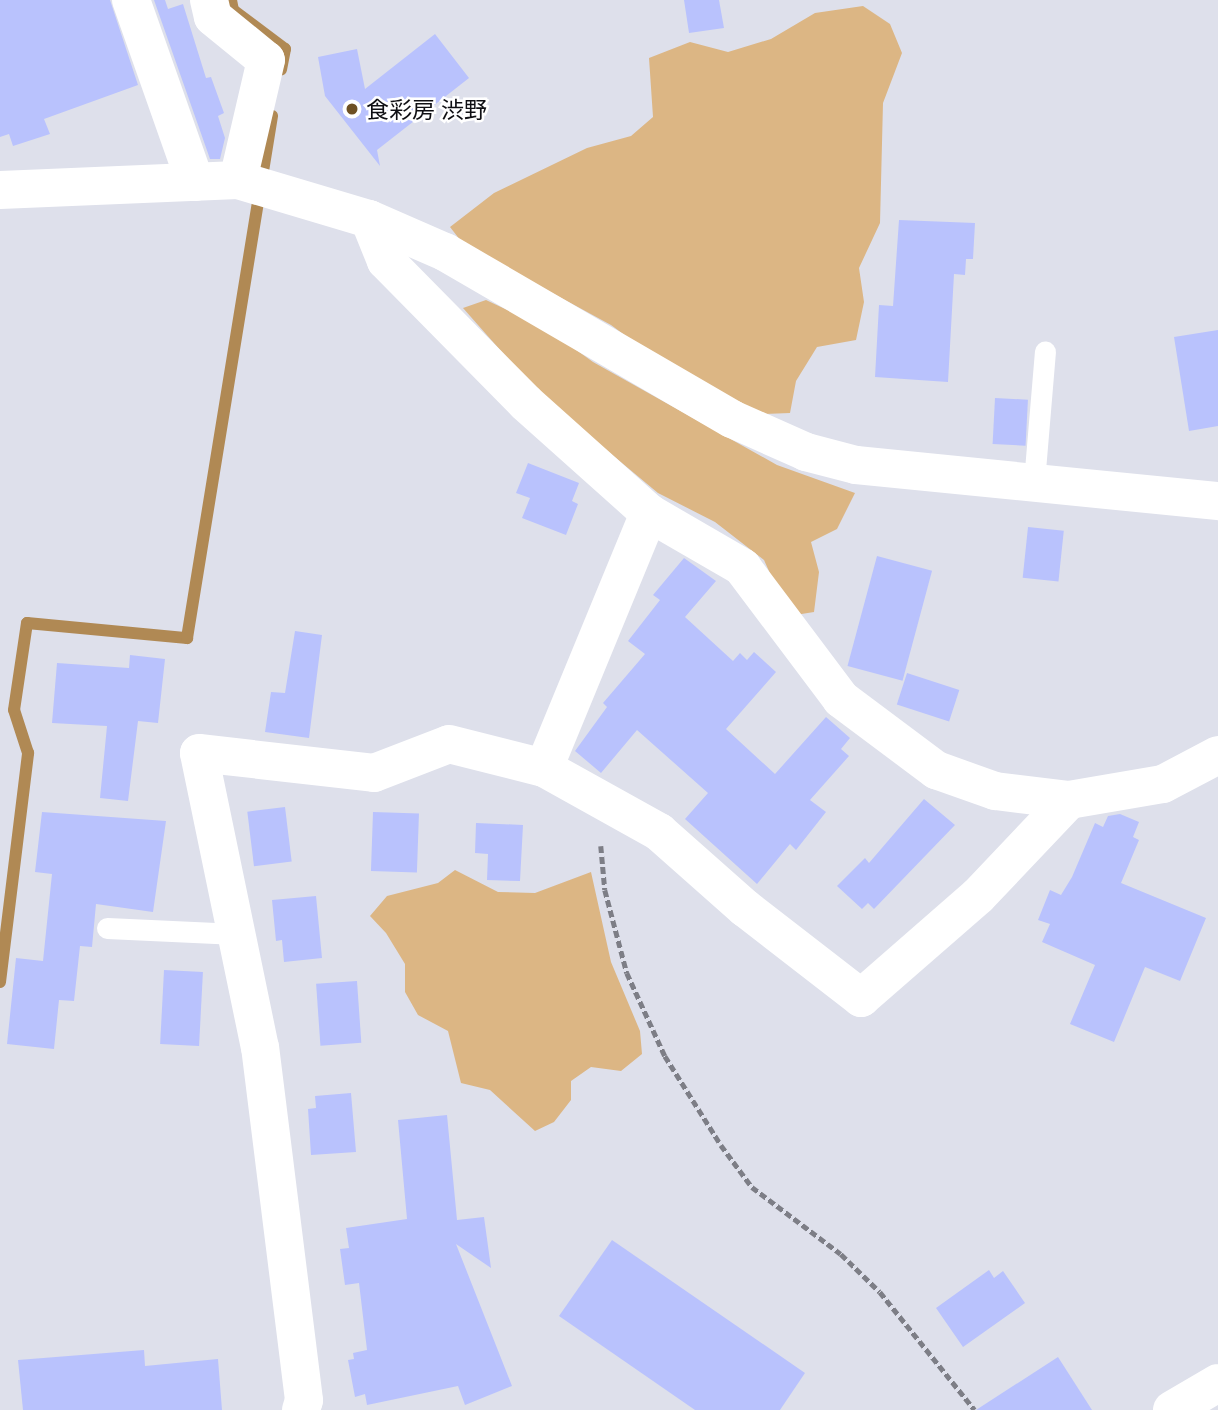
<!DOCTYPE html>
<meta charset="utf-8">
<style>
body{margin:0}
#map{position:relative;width:1218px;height:1410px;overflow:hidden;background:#dee0eb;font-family:Lato,"Noto Sans JP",sans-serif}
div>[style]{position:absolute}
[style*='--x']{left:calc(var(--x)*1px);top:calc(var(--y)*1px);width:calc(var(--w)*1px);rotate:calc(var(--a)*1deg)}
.green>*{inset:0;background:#dcb684}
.stream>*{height:12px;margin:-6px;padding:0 6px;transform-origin:6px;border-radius:6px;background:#b08954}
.building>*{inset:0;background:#b9c2fd;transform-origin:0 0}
.path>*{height:4.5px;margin-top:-2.25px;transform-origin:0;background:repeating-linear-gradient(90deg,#7d7e86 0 7px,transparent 0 10.5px)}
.lane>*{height:21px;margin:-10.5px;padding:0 10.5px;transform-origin:10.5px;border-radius:10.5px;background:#fff}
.street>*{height:38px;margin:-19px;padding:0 19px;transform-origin:19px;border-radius:19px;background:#fff}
.dots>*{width:19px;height:19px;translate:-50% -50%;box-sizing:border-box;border:4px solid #fff;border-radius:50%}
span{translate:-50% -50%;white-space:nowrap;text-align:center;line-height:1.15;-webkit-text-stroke:5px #fff;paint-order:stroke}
.poi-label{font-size:23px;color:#0f0f13}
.left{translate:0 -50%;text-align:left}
</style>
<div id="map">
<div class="green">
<div style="clip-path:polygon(863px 6px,890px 24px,902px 53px,883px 103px,880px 223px,859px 268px,864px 302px,856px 340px,817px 347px,796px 381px,790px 413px,764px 414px,689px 383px,611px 325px,464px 245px,450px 227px,494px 193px,587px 148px,631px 136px,653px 117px,649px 58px,690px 42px,728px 52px,771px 39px,815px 13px)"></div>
<div style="clip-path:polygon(486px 300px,546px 328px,593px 362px,777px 465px,855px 493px,837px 529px,811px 542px,819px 572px,814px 612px,789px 616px,764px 560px,715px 522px,658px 493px,539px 394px,463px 308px)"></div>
<div style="clip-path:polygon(455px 870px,498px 892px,535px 893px,591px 872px,611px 962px,640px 1031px,642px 1054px,621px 1071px,591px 1067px,571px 1081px,571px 1100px,554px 1122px,535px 1131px,490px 1090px,461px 1083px,448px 1031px,418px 1015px,405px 992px,405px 964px,386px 933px,370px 916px,387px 896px,438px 883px)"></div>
</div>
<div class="stream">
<div style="--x:231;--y:0;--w:10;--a:79"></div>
<div style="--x:233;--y:10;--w:65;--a:36.9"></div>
<div style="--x:285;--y:49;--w:21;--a:101"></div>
<div style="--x:0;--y:982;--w:231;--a:-83"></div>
<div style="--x:28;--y:753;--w:45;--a:-108"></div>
<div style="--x:14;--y:710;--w:88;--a:-81.5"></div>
<div style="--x:27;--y:623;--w:161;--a:5.4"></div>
<div style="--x:187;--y:638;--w:529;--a:-80.75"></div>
</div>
<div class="building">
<div style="clip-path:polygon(0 0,110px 0,138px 85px,44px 119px,50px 134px,13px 146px,9px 134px,0 137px)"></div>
<div style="clip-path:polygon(154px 0,165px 0,168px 9px,183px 4px,206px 78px,211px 77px,224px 113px,218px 116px,225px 138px,220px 159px,210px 159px)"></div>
<div style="clip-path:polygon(684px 0,719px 0,724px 28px,689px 33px)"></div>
<div style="clip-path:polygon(435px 34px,469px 78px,377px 150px,380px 166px,325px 96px,318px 57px,357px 49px,365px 89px)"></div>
<div style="clip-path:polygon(899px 220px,975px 223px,973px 259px,966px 259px,965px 275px,954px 274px,948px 382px,875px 377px,879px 305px,893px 306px)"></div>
<div style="clip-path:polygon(1218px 330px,1218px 426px,1189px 431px,1174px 337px)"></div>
<div style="left:995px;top:398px;width:33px;height:46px;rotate:3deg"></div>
<div style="clip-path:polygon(528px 463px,579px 483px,572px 501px,578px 504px,566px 535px,522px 518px,530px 498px,516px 493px)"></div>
<div style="left:1028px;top:527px;width:36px;height:51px;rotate:6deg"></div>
<div style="left:877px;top:556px;width:57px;height:114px;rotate:15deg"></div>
<div style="clip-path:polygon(684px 558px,716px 581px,685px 617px,733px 661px,740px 653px,747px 660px,754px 652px,776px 672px,726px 729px,775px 774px,826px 717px,850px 738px,841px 749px,849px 756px,810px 800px,826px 812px,796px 850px,790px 844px,757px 884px,685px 819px,708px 793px,637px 730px,601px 773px,575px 751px,607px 707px,603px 703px,645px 654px,628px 641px,660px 600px,653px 595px)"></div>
<div style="clip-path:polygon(295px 631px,322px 635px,309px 738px,265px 732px,271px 692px,285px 693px)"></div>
<div style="clip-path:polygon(130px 655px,165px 659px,158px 723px,138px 721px,128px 801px,100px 798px,107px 726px,52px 723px,57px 663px,129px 668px)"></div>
<div style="left:907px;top:673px;width:55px;height:33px;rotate:18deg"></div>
<div style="clip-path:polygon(924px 799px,955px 825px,874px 909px,868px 903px,862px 909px,837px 886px,865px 858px,869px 863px)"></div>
<div style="left:285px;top:807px;width:55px;height:38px;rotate:83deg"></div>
<div style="clip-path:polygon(42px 812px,166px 821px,153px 912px,96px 904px,92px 947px,80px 946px,74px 1001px,59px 1000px,54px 1049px,7px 1044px,16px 958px,43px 961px,52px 874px,35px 872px)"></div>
<div style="left:373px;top:812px;width:46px;height:59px;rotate:2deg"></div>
<div style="clip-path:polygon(1120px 814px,1139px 822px,1133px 837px,1139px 840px,1121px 883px,1206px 918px,1180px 981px,1145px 967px,1114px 1042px,1070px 1024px,1095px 965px,1042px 942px,1050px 924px,1038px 920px,1050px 890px,1061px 895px,1072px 877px,1095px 823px,1103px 827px,1108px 816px)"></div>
<div style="clip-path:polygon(476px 823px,523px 825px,520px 881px,487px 880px,488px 854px,475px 853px)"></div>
<div style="clip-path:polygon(316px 896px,322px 958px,284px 962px,282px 940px,276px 941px,272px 900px)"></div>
<div style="left:164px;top:970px;width:39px;height:74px;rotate:3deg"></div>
<div style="left:357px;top:981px;width:62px;height:41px;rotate:86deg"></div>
<div style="clip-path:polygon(351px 1093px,356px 1152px,311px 1155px,308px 1109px,316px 1108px,315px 1096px)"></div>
<div style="clip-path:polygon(447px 1115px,457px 1220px,484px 1217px,491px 1268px,456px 1244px,512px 1386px,465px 1405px,458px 1386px,367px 1405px,365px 1394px,355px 1397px,348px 1360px,354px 1359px,353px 1353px,367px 1350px,359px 1283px,345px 1285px,340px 1249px,349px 1248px,346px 1228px,407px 1219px,398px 1120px)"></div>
<div style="clip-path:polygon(612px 1240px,805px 1373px,780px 1410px,695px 1410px,559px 1316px)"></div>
<div style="clip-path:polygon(989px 1270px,994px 1278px,1003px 1271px,1025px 1303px,963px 1347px,936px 1308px)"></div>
<div style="clip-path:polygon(144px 1350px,145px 1366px,218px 1359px,222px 1410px,23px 1410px,18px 1360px)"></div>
<div style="clip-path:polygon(1058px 1357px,1092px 1410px,976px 1410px)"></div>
</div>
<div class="path">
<div style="--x:601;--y:846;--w:44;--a:84.8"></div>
<div style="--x:605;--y:890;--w:86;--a:75.2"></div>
<div style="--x:627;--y:973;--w:91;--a:65.4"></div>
<div style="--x:665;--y:1056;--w:105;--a:57.8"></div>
<div style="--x:721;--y:1145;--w:52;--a:53.6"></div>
<div style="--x:752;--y:1187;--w:111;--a:37"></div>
<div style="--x:841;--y:1254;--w:54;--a:44.3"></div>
<div style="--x:880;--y:1292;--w:151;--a:51.2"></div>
</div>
<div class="lane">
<div style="--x:1034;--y:482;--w:131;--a:-85.2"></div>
<div style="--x:107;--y:928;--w:130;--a:2.6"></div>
</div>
<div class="street">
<div style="--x:131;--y:0;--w:193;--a:70.6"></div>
<div style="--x:209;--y:0;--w:17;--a:77"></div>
<div style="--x:213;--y:17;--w:68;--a:39.1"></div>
<div style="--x:266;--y:60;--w:123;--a:103.1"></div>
<div style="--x:0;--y:190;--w:238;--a:-2.4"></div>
<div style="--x:238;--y:180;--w:137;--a:16.6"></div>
<div style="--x:369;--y:219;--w:83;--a:23.5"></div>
<div style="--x:445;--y:252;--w:332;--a:30.2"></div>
<div style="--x:732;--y:419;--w:81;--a:24"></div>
<div style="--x:806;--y:452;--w:52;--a:14.6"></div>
<div style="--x:856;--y:465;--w:364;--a:5.7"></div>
<div style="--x:369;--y:219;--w:45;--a:68"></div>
<div style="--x:386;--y:261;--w:199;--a:45.4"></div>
<div style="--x:526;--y:403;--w:165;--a:41.8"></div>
<div style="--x:649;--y:513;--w:108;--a:30.1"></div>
<div style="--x:742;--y:567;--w:165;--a:53.1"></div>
<div style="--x:841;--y:699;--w:119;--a:36.8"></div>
<div style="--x:936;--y:770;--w:63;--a:19.6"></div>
<div style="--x:995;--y:791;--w:75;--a:6.9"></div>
<div style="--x:1069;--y:800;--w:95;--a:-9.7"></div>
<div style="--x:1163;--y:784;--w:62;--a:-27.8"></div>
<div style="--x:544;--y:768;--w:276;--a:-67.6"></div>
<div style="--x:301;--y:1410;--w:10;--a:-73"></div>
<div style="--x:304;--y:1400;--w:355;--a:-97.1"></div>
<div style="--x:260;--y:1048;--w:301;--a:-101.7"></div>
<div style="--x:199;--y:753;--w:176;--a:6.5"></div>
<div style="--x:374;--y:773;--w:80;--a:-21.1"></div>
<div style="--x:449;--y:744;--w:98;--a:14.2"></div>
<div style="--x:544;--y:768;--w:132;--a:29.1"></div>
<div style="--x:659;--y:832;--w:115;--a:41.5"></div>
<div style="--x:745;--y:908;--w:147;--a:37.8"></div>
<div style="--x:861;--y:998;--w:155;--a:-41.1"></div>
<div style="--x:978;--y:896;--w:132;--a:-46.5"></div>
<div style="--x:1172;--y:1410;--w:53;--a:-30.4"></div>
</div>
<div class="dots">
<div style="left:352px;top:109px;background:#6e5024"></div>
</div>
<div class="poi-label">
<span class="left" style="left:366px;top:109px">食彩房 渋野</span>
</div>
</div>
